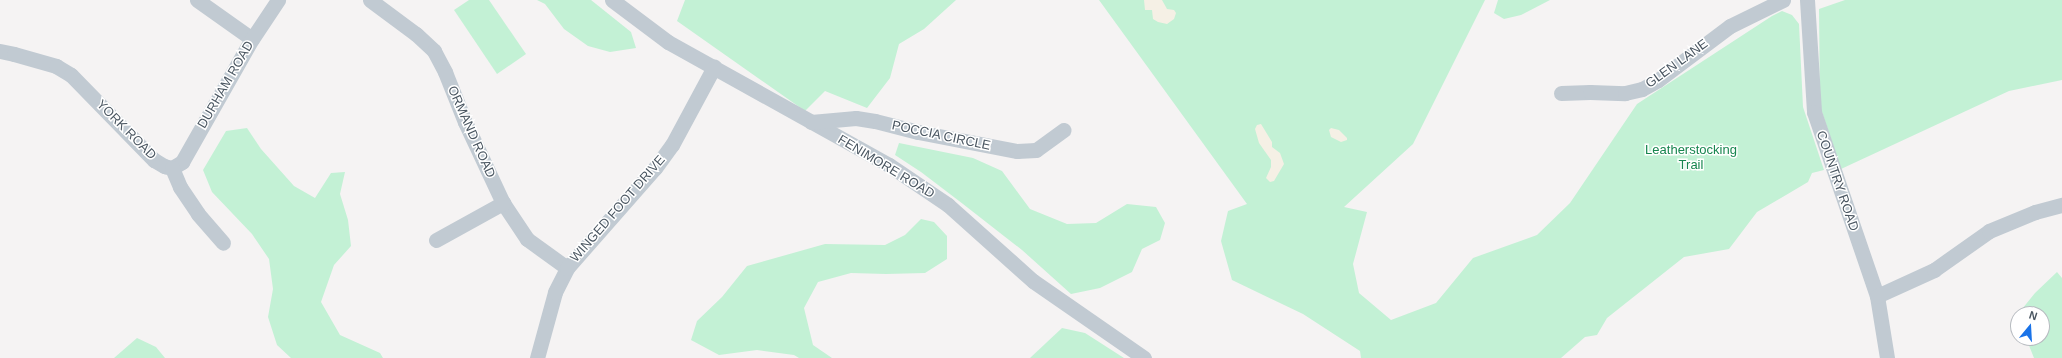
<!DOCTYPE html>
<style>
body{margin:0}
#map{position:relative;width:2062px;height:358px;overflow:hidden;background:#f5f3f3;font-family:Arial,sans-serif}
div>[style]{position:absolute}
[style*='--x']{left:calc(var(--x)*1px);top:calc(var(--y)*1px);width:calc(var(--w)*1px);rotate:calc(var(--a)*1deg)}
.green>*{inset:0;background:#c3f1d5}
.sand>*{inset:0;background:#f5f0e5}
.minor>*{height:15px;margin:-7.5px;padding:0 7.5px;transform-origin:7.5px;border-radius:7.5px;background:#c1cad2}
span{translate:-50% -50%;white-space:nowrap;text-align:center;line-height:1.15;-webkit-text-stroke:3px #fff;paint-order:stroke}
.street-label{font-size:13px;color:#4a5661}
.park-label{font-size:13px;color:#17864f}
.north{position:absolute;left:2010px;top:306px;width:40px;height:40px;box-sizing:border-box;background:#fff;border:1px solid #b7bbc0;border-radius:50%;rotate:18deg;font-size:11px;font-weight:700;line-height:16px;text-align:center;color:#4a5661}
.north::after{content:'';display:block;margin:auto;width:14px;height:18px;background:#1a73e8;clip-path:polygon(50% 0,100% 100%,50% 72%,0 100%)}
</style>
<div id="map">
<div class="green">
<div style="clip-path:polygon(469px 0,489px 0,526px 54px,497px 74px,454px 10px)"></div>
<div style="clip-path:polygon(537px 0,591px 0,631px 32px,636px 48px,610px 52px,588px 46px,564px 29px,545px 4px)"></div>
<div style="clip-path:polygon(685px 0,956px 0,924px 29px,899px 44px,890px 78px,867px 108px,825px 91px,805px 111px,677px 21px)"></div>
<div style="clip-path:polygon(1099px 0,1485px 0,1413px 144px,1344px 207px,1367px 212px,1353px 264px,1359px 293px,1391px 320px,1436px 303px,1473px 258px,1537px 235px,1570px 203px,1637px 104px,1772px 16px,1782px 11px,1792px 15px,1799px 24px,1803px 107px,1824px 170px,1812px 173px,1808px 182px,1757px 212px,1729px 249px,1684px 257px,1607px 318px,1597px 335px,1585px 337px,1561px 358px,1361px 358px,1360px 351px,1303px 314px,1232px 280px,1221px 241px,1228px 211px,1247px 204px)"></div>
<div style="clip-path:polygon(1498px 0,1550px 0,1521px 15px,1504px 19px,1494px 13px)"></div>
<div style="clip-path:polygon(1845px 0,2062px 0,2062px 80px,2009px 91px,1841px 169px,1820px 106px,1819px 9px)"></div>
<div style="clip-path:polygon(247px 128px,261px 149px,294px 186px,315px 198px,331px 173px,345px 172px,340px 194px,348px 220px,351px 246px,334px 265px,321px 302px,340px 335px,380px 353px,383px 358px,291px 358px,277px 345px,268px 317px,273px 289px,269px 259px,252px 234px,212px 192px,203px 170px,226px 131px)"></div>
<div style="clip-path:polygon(899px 143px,973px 158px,1002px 171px,1030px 209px,1067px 224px,1096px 223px,1127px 204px,1156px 207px,1165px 223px,1160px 240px,1142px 249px,1132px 272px,1100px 288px,1071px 294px,1022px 250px,963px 204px,921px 172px,895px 155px)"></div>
<div style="clip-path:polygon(921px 219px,934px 222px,947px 236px,947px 259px,925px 273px,886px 274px,851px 273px,818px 282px,804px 308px,813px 345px,832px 358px,799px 358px,794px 355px,757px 350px,719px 355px,691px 340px,697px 321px,722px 297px,747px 266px,825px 244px,885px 245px,905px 235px)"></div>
<div style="clip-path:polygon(2057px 272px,2062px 278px,2062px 358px,2034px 358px,2026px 338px,2042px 338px,2042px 314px,2018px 314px,2035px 293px)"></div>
<div style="clip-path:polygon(1062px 328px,1085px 333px,1124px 358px,1030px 358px)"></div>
<div style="clip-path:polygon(137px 338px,156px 347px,165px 358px,114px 358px)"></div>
</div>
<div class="sand">
<div style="clip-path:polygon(1144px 0,1162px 0,1167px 9px,1174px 10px,1176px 13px,1174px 19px,1167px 24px,1158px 22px,1153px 19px,1152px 10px,1145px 10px)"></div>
<div style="clip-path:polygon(1261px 124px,1272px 142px,1272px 147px,1280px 153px,1284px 164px,1274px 181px,1270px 182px,1266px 178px,1271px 167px,1271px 160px,1259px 143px,1255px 129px,1257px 125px)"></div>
<div style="clip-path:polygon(1331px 128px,1339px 130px,1347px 138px,1347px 140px,1341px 142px,1331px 137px,1329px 130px)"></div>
</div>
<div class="minor">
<div style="--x:197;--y:0;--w:67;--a:35.3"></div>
<div style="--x:370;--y:0;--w:57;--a:36.5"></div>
<div style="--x:416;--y:34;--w:25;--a:43"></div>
<div style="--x:434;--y:51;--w:24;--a:62"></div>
<div style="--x:445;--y:72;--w:54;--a:68.2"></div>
<div style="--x:465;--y:122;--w:89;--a:64.9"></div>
<div style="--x:503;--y:203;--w:43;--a:56.3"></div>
<div style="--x:527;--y:239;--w:49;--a:35.9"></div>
<div style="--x:612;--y:0;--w:70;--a:36.9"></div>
<div style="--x:668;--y:42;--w:253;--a:29.1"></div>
<div style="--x:889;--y:165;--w:71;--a:34.1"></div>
<div style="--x:948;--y:205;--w:114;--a:41.8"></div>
<div style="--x:1033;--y:281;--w:135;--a:34.7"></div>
<div style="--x:1807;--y:0;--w:112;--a:86.4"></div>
<div style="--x:1814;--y:112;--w:194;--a:71.1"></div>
<div style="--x:1877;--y:296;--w:63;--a:80.8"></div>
<div style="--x:0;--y:51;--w:14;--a:12"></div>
<div style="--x:14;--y:54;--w:44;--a:15.9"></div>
<div style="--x:56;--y:66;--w:17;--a:31"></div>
<div style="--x:71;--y:75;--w:119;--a:45.7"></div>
<div style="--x:154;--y:160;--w:12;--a:31"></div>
<div style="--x:164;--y:166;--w:8;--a:14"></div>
<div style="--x:1561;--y:93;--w:29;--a:-2"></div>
<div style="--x:1590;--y:92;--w:35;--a:2"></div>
<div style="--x:1625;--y:93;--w:17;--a:-13"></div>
<div style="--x:1642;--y:89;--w:18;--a:-29"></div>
<div style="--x:1658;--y:80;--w:90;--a:-36.9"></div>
<div style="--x:1730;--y:26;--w:59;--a:-26.1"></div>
<div style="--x:811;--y:122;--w:45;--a:-5.1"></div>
<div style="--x:856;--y:118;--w:19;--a:9"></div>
<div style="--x:875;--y:121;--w:44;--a:14.3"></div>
<div style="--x:918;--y:132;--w:101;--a:10.9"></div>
<div style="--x:1017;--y:151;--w:19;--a:-3"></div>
<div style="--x:1036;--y:150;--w:34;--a:-36"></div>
<div style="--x:172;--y:168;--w:12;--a:-31"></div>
<div style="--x:182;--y:162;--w:142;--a:-60.4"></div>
<div style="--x:252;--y:39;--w:47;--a:-56.3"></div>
<div style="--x:172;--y:168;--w:21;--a:67"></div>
<div style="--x:180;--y:187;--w:32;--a:56"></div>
<div style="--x:198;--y:214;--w:38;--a:49"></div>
<div style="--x:436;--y:240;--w:77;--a:-28.9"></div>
<div style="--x:1877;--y:296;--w:63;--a:-24.5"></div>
<div style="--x:1934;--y:270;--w:67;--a:-35.3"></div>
<div style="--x:1989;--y:231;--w:50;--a:-22.4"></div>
<div style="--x:2035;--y:212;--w:28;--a:-15"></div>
<div style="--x:537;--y:358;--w:68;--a:-74.7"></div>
<div style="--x:555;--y:292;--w:27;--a:-63"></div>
<div style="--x:567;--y:268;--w:133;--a:-48.7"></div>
<div style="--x:655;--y:168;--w:29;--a:-54"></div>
<div style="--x:672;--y:145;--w:89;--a:-61.7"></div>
</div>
<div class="street-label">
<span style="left:1677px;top:64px;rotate:-36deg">GLEN LANE</span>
<span style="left:226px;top:85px;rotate:-60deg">DURHAM ROAD</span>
<span style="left:126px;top:130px;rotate:45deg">YORK ROAD</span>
<span style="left:471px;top:132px;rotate:66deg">ORMAND ROAD</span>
<span style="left:941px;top:136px;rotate:12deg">POCCIA CIRCLE</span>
<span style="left:886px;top:167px;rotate:31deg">FENIMORE ROAD</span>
<span style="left:1837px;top:181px;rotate:71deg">COUNTRY ROAD</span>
<span style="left:618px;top:209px;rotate:-49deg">WINGED FOOT DRIVE</span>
</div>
<div class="park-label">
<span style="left:1691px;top:158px">Leatherstocking<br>Trail</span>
</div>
<div class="north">N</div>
</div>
